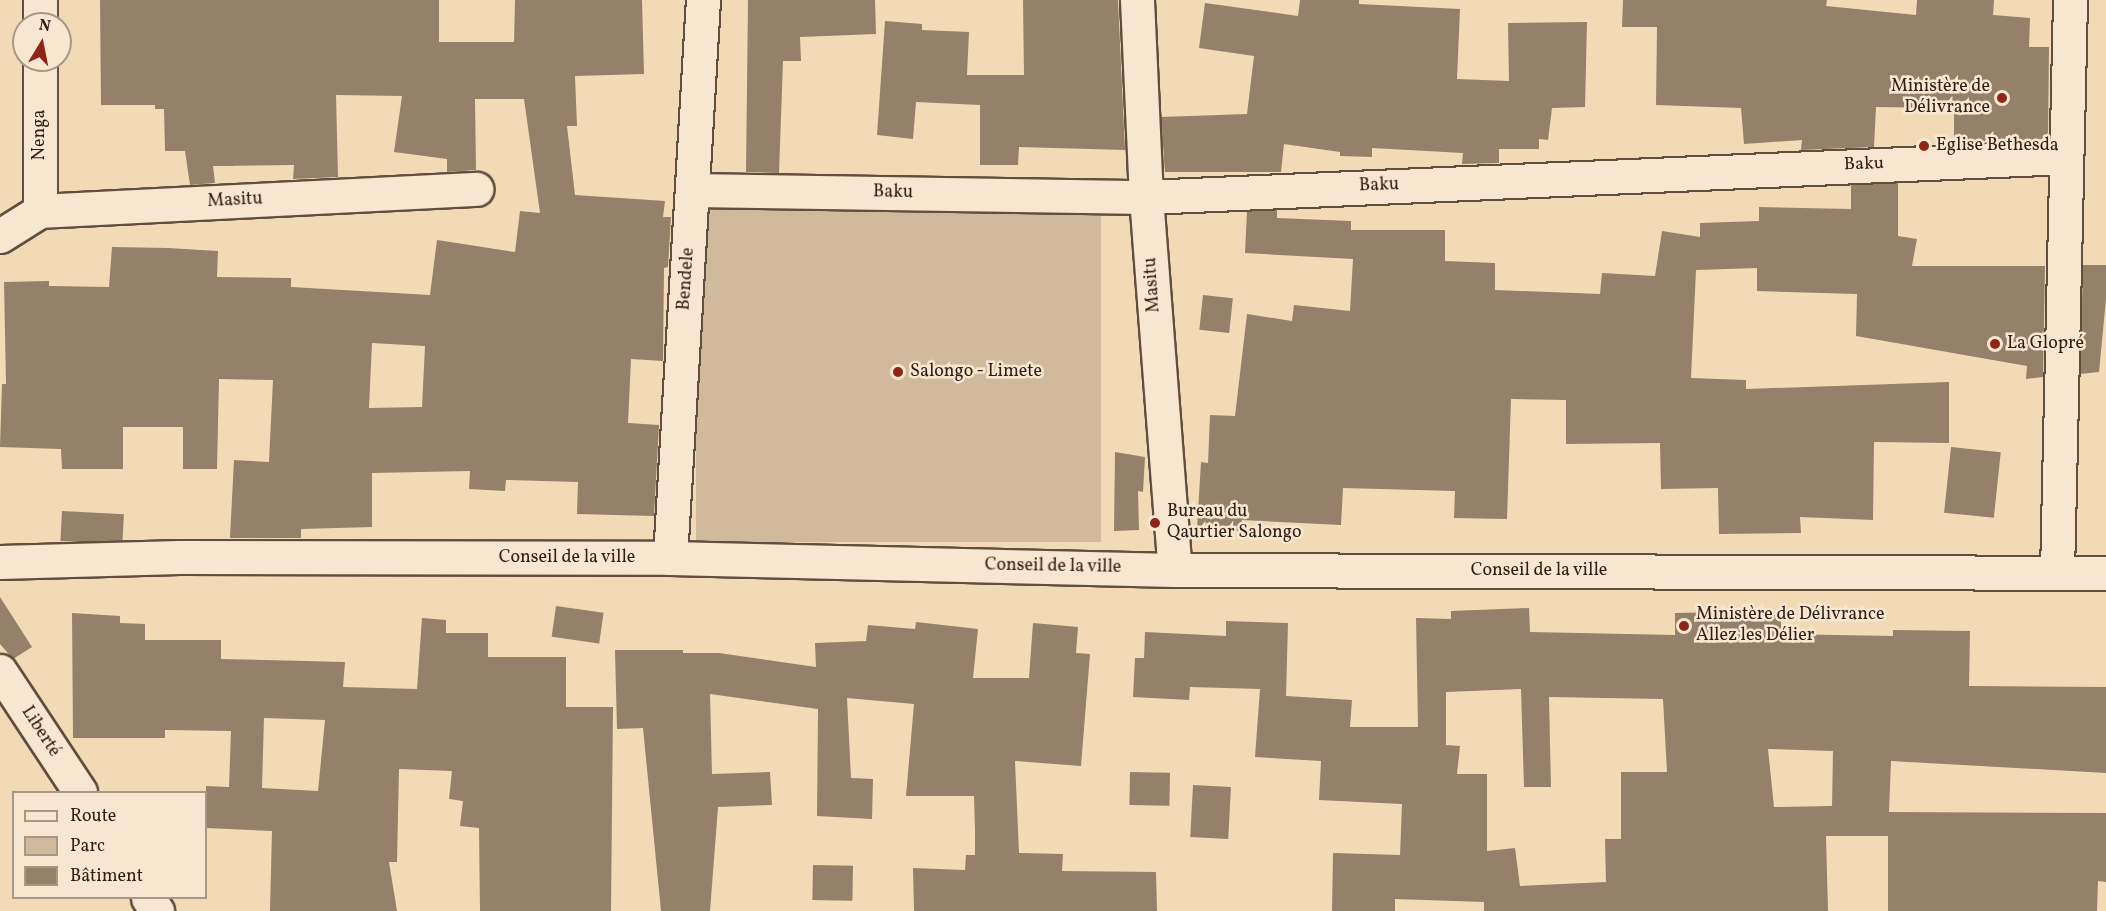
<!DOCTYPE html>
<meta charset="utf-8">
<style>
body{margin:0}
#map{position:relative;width:2106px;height:911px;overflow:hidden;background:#f2dab7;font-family:Vollkorn,serif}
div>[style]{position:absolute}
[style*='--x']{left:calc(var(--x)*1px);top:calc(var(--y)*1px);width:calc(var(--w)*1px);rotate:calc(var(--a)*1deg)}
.green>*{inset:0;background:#d1ba9b;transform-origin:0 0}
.building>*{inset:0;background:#958069;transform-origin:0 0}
.roads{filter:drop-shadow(2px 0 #604e3e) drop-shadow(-2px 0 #604e3e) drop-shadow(0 2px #604e3e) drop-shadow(0 -2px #604e3e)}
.street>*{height:33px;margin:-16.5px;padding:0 16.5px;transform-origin:16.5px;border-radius:16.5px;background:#f7e7d0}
.secondary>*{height:33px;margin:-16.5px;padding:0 16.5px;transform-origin:16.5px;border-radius:16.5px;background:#f7e7d0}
.dots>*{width:16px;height:16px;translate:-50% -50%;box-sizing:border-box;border:3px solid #f7e7d0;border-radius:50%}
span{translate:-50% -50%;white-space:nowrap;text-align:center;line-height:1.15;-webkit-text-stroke:5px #f7e7d0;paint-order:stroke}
.poi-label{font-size:18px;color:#301f15}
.right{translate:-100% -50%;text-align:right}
.left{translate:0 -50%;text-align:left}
.street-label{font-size:18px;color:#301f15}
.legend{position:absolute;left:12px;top:791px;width:195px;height:108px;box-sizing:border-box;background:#f7e7d0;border:2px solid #a79785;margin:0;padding:8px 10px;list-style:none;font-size:18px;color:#301f15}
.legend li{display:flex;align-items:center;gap:12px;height:30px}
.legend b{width:30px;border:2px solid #a79785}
.north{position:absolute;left:12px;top:12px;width:60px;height:60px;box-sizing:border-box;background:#f7e7d0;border:2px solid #a79785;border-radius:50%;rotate:10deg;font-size:16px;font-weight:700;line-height:24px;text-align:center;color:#301f15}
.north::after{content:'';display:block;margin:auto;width:21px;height:27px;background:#8f2418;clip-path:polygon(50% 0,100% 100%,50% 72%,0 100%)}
</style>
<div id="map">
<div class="green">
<div style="left:696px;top:198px;width:405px;height:344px"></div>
</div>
<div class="building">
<div style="clip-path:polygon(evenodd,100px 0,439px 0,439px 42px,514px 42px,515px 0,642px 0,644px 74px,575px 76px,577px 126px,567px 126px,575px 195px,665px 201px,663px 217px,671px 217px,668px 267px,664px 268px,663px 361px,631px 359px,628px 423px,659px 425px,654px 516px,577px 514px,578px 482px,506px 480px,505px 491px,469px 489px,470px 471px,372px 473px,372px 527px,301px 529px,301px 538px,230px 538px,234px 460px,269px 462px,273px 380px,219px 379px,217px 469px,183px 469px,183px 427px,123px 427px,123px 469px,62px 469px,61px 449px,0 447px,2px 384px,6px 384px,4px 282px,49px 281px,49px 286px,109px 287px,112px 247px,168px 248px,218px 251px,217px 277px,291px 278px,291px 287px,430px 295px,437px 240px,515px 252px,520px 211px,540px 213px,524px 99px,475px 99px,476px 170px,447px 172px,447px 159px,394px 152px,402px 96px,336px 95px,338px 177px,293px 179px,294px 165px,213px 166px,215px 183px,190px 185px,185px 151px,165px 151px,164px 109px,155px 109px,155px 105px,101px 105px,100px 0,372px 343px,425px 346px,422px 407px,369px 408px,372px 343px)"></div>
<div style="clip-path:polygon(748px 0,875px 0,876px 34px,800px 37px,801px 61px,783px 61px,779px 173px,746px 172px)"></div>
<div style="clip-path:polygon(1023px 0,1118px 0,1125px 150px,1019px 147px,1018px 165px,980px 165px,980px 105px,916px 102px,913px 139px,877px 135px,885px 21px,922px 24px,922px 30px,969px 32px,967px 75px,1024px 75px)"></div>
<div style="clip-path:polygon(1300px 0,1359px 0,1359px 4px,1460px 9px,1457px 79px,1509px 81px,1508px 23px,1587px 22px,1585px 107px,1552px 108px,1548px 140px,1539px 139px,1539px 149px,1499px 149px,1499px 163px,1462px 164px,1463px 153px,1372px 148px,1372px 157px,1340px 156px,1340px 152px,1284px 144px,1281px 172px,1165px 172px,1161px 117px,1247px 114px,1254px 56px,1199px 48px,1205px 3px,1298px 16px)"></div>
<div style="clip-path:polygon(1623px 0,1827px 0,1826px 6px,1916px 15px,1917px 0,1994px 0,1993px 15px,2030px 18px,2029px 47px,2049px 47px,2048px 139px,1954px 143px,1954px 108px,1876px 107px,1874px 147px,1801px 150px,1802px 140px,1744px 144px,1741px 108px,1656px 105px,1657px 27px,1622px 27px)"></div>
<div style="clip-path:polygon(1898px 183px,1898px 236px,1917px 239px,1912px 266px,2045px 266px,2043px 377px,2026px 379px,2027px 366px,1856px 336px,1857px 294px,1757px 291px,1757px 268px,1696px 270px,1691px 378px,1746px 380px,1746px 389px,1949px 382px,1949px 443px,1874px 442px,1873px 520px,1800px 517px,1801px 533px,1719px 534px,1718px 488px,1661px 489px,1660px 443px,1566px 444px,1566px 400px,1511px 399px,1507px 519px,1454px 518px,1455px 491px,1343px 488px,1341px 525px,1242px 520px,1241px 532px,1197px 529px,1201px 462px,1208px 463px,1210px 415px,1235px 416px,1247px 314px,1292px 321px,1294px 305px,1350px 311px,1353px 259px,1245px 253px,1247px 211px,1277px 210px,1277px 218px,1351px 221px,1351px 230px,1445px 230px,1445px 261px,1495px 263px,1495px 290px,1600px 294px,1602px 273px,1655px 276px,1662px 231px,1700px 237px,1700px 223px,1759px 221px,1759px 207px,1851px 209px,1851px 185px)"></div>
<div style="clip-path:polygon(2083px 265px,2106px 265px,2106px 299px,2099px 372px,2080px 374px)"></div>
<div style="left:1203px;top:295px;width:30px;height:35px;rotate:6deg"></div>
<div style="left:1951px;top:447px;width:50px;height:66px;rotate:6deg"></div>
<div style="clip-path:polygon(1115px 452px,1145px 457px,1143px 492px,1138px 491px,1139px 530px,1114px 531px)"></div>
<div style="left:62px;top:511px;width:62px;height:30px;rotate:3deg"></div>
<div style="clip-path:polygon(0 597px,32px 647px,13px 659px,0 644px)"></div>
<div style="left:556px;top:606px;width:48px;height:31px;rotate:8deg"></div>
<div style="clip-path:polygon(evenodd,1529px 608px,1530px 632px,1675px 635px,1675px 613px,1724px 612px,1781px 614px,1781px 634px,1893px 636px,1893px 630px,1970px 631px,1969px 686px,2106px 687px,2106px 773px,1891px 761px,1889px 812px,2106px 813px,2106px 882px,2098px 881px,2097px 911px,1888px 911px,1888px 836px,1826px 836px,1828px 911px,1484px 911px,1484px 902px,1395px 899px,1395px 911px,1332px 911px,1333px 853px,1400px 855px,1402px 804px,1319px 800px,1321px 761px,1255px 757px,1260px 689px,1190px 687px,1189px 700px,1133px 697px,1135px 658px,1144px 658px,1145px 632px,1226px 636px,1226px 621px,1288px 623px,1286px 696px,1352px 700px,1350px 727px,1418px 727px,1416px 618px,1451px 619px,1451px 611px,1529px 608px,1521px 689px,1524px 787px,1551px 787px,1549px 697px,1663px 699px,1667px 772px,1621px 772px,1621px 839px,1605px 839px,1606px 882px,1520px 886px,1515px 848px,1487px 851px,1487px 774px,1457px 774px,1460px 746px,1446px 745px,1446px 692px,1521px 689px,1529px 608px,1768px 749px,1833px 751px,1832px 806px,1774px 807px,1768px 749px)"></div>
<div style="clip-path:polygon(evenodd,72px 613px,120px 616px,120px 623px,145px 624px,145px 640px,221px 640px,221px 659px,345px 662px,343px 687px,417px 689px,422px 618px,446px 620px,446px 633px,488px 633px,488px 657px,566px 657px,566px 707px,613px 707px,611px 911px,480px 911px,479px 828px,460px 826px,463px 801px,449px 799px,452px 771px,399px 769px,397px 862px,389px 862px,397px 911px,270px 911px,272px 831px,206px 828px,206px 786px,229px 787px,231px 731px,165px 730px,165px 738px,73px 738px,72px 613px,264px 718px,325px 720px,318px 791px,262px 788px,264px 718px)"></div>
<div style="clip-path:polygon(916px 622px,978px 629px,973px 678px,1029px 678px,1033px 623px,1078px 627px,1076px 653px,1090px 654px,1081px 766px,1015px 761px,1019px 853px,1063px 854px,1062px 871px,1156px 872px,1157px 911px,914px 911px,913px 868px,965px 870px,966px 855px,975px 855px,975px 830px,974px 796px,906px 796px,914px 704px,847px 698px,851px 778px,873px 779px,872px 819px,817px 816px,818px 709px,710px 694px,712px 774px,770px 772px,772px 805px,718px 807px,710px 911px,661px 911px,643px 728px,617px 729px,615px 650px,683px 650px,683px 653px,719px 653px,816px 667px,815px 643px,866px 641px,868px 625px,915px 629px)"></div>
<div style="left:1130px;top:772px;width:40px;height:33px;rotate:1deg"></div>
<div style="left:1193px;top:785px;width:38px;height:52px;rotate:3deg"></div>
<div style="left:813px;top:865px;width:40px;height:35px;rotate:1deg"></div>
</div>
<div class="roads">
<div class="street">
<div style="--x:1137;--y:0;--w:197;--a:87.4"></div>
<div style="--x:1146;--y:197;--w:374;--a:85.6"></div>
<div style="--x:40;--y:24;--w:24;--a:-90"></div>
<div style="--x:40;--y:60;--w:151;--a:90"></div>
<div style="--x:693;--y:190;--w:453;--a:0.9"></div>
<div style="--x:1146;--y:197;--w:920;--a:-2.49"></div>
<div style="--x:0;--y:236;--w:47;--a:-32"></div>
<div style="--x:40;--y:211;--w:437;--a:-2.9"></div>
<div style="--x:670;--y:558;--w:559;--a:-86.62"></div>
<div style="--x:0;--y:562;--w:179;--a:-1.6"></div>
<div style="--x:179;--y:557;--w:491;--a:0.1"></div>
<div style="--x:670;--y:558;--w:505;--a:1.36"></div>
<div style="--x:1175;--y:570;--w:931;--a:0.18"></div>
<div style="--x:2057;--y:573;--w:573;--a:-88.7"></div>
</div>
<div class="secondary">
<div style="--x:0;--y:671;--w:145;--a:56.5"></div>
<div style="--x:148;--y:898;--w:16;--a:55"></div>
</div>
</div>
<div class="dots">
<div style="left:2002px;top:98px;background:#8f2418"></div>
<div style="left:1924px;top:146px;background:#8f2418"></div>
<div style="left:1995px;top:344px;background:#8f2418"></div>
<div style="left:898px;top:372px;background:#8f2418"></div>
<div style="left:1155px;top:523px;background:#8f2418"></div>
<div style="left:1684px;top:626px;background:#8f2418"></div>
</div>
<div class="poi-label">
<span class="right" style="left:1990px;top:98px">Ministère de<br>Délivrance</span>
<span class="left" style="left:1936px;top:146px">Eglise Bethesda</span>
<span class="left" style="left:2007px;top:344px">La Glopré</span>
<span class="left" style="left:910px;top:372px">Salongo - Limete</span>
<span class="left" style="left:1167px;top:523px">Bureau du<br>Qaurtier Salongo</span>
<span class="left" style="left:1696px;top:626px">Ministère de Délivrance<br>Allez les Délier</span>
</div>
<div class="street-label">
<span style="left:40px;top:135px;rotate:-90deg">Nenga</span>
<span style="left:1864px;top:165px;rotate:-2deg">Baku</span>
<span style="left:1379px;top:186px;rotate:-2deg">Baku</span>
<span style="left:893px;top:193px;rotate:1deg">Baku</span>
<span style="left:235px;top:201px;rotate:-3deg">Masitu</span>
<span style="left:687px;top:279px;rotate:-86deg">Bendele</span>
<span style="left:1153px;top:285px;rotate:-94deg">Masitu</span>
<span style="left:567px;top:558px">Conseil de la ville</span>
<span style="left:1053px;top:567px;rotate:1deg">Conseil de la ville</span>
<span style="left:1539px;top:571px">Conseil de la ville</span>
<span style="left:40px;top:732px;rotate:57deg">Liberté</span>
</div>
<ul class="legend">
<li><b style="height:8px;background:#f7e7d0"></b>Route</li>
<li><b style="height:16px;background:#d1ba9b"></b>Parc</li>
<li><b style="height:16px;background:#958069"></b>Bâtiment</li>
</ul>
<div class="north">N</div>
</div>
